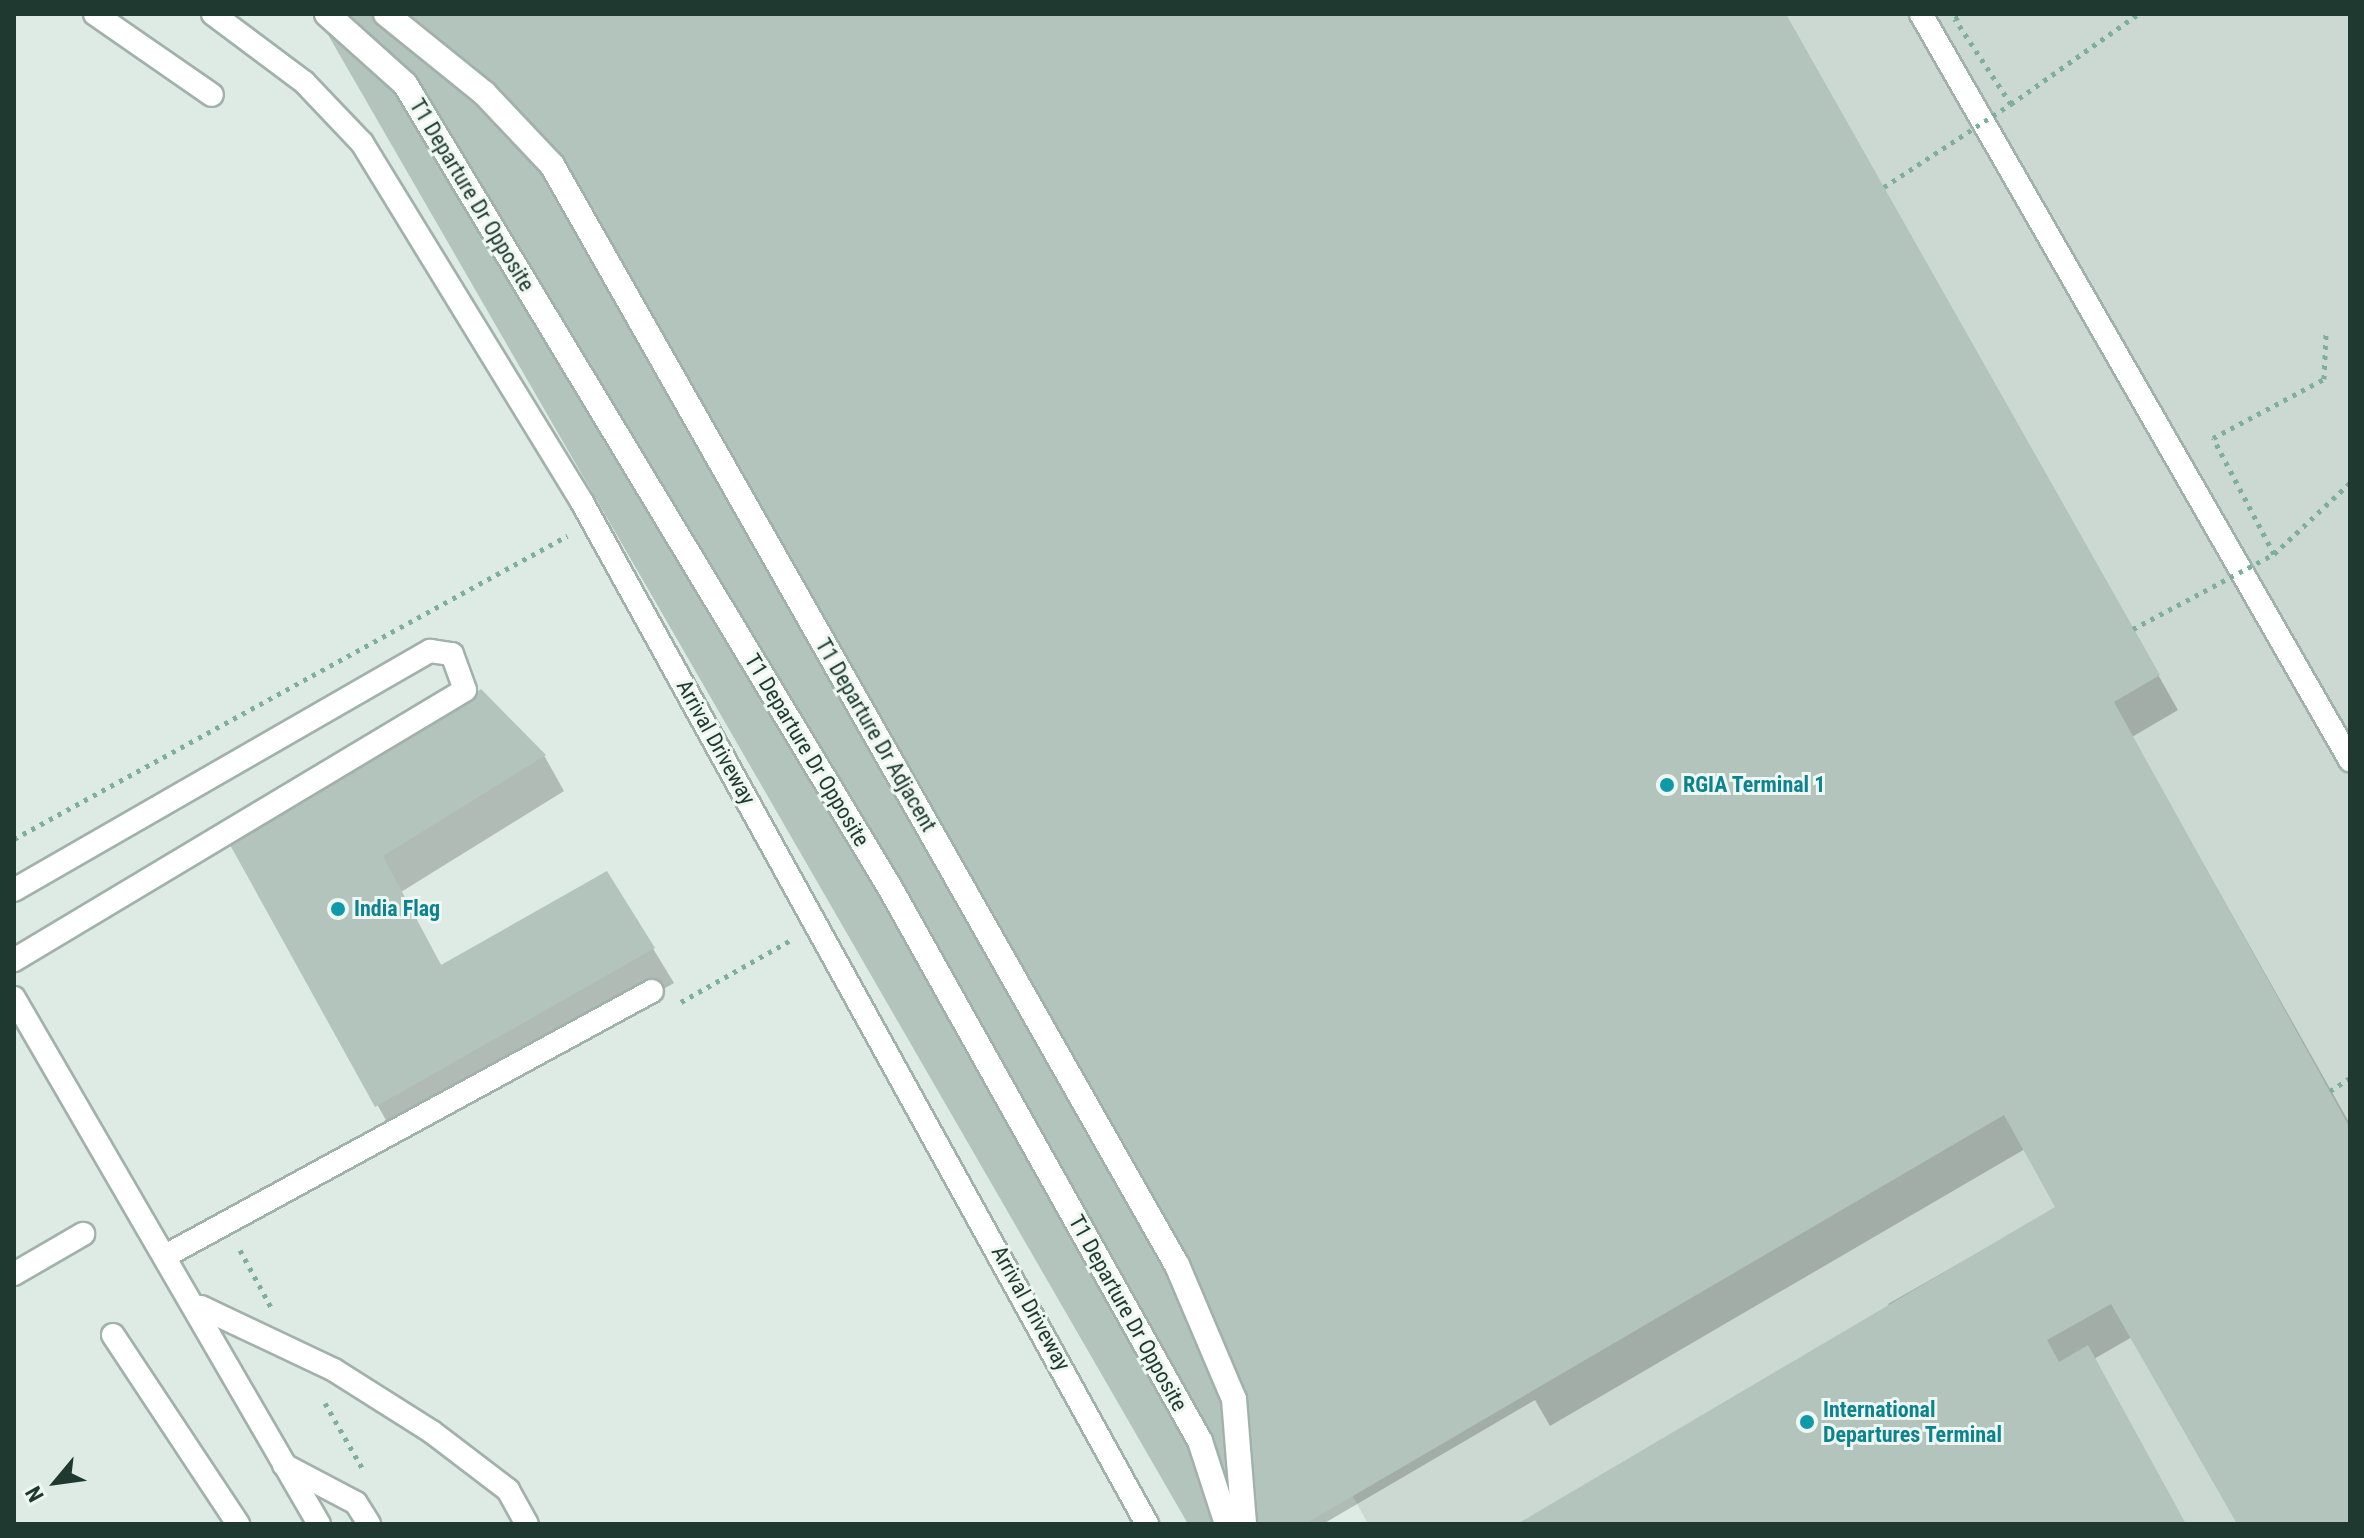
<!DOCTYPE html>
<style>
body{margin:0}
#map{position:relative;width:2364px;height:1538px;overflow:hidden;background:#deeae4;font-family:"Roboto Condensed",sans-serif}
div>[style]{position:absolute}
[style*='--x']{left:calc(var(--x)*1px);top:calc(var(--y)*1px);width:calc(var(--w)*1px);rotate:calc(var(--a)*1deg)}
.built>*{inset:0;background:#ccd9d3}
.shadow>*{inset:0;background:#0003}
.building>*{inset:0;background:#b3c4bd}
.path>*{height:5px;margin-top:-2.5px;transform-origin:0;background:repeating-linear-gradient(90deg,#7eae9c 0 4px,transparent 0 10px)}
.roads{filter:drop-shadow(2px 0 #a1b1ab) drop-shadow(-2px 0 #a1b1ab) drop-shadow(0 2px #a1b1ab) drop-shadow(0 -2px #a1b1ab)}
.lane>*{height:22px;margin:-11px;padding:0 11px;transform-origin:11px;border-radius:11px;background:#fff}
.secondary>*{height:24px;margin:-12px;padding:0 12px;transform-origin:12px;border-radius:12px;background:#fff}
.path-bridge>*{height:5px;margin-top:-2.5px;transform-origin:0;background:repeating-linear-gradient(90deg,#7eae9c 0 4px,transparent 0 10px)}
.dots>*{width:22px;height:22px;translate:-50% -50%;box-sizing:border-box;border:4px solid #eef7f2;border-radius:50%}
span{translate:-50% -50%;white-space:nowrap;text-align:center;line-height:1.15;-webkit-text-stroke:6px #eef7f2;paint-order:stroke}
.street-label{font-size:22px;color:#1f3931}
.culture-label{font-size:22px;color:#0d838f;font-weight:700}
.left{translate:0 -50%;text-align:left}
.frame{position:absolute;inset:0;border:16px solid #1f3931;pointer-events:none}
.north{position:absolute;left:16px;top:1442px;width:80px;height:80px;-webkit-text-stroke:6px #eef7f2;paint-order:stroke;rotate:241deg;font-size:22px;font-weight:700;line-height:32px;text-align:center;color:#1f3931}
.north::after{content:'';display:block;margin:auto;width:28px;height:36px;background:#1f3931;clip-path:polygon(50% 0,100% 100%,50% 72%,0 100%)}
</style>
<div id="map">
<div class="built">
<div style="clip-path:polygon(483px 14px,2350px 14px,2350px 1524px,1368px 1524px,703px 303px)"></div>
</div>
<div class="shadow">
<div style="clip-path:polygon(1784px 14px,2178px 710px,2132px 737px,2350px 1124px,2350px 1524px,2240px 1524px,2132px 1337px,2094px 1359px,2185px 1524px,1520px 1524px,1901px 1325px,1888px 1304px,2058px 1207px,2025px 1149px,1550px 1426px,1535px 1400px,1323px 1524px,1190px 1524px)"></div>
<div style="clip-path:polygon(480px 692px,545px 757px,564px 791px,401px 892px,442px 967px,607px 873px,674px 983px,397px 1140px,232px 844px)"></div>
</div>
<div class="building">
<div style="clip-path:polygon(316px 14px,1786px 14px,2160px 675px,2114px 702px,2350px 1128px,2350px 1524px,2237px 1524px,2111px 1304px,2047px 1340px,2059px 1362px,2088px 1345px,2186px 1524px,1517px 1524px,2055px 1207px,2004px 1115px,1305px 1524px,1188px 1524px)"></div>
<div style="clip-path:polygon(481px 689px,546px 755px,383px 856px,441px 965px,607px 871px,655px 948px,375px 1107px,229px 843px)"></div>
</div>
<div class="path">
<div style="--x:2011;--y:104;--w:156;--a:-35.3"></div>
<div style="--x:2274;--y:554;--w:104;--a:-43.1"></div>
<div style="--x:14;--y:839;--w:631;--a:-28.72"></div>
<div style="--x:681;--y:1002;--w:126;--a:-29.4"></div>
<div style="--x:2330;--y:1091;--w:24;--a:-33"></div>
<div style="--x:240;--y:1250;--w:65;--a:61.5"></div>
<div style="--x:325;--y:1403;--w:78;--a:60.2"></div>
</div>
<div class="roads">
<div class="lane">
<div style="--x:95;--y:14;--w:142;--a:34.7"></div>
<div style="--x:213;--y:14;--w:114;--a:36.8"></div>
<div style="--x:304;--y:82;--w:84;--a:46.4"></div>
<div style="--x:362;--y:143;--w:421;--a:58.5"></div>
<div style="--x:582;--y:502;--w:1168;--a:61.06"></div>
<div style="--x:1921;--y:14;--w:861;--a:60.1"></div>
<div style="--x:14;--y:890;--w:480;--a:-29.9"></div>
<div style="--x:430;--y:651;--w:22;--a:8"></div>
<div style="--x:452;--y:654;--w:38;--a:70"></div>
<div style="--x:465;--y:690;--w:526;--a:149.09"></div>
<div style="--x:14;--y:998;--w:608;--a:59.89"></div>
<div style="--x:167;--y:1255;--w:552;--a:-28.56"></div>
<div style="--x:14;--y:1274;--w:80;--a:-30.1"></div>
<div style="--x:201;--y:1307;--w:147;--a:25.3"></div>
<div style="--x:334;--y:1370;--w:116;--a:32.3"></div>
<div style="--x:432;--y:1432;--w:96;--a:37.3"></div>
<div style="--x:508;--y:1490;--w:39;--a:61"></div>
<div style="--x:113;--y:1335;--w:227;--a:56.5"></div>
<div style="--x:284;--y:1465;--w:81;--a:27.8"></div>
<div style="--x:356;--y:1503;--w:25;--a:58"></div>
</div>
<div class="secondary">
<div style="--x:327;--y:14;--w:105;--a:41.9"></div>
<div style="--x:405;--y:84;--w:937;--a:58.89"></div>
<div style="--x:889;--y:886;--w:636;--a:60.74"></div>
<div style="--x:1200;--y:1441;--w:87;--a:72"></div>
<div style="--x:386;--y:14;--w:126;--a:38.9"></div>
<div style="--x:484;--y:93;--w:99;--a:46.6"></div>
<div style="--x:552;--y:165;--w:1265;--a:60.4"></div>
<div style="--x:1177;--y:1265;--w:146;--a:67"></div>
<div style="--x:1234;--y:1399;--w:125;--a:85.4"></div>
</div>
</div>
<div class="path-bridge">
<div style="--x:1884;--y:187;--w:152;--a:-33.2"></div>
<div style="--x:2011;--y:104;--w:102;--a:-123.4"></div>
<div style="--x:1955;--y:19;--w:9;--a:-32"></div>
<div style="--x:2133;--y:629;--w:160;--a:-28"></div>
<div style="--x:2274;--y:554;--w:131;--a:-117.7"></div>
<div style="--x:2213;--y:438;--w:126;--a:-28"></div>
<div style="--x:2324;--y:379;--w:45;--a:-87.5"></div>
</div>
<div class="dots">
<div style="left:1667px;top:785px;background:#0f9aa8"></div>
<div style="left:338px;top:909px;background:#0f9aa8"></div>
<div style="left:1807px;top:1422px;background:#0f9aa8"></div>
</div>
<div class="street-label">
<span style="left:472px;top:195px;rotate:59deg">T1 Departure Dr Opposite</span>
<span style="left:876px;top:735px;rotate:60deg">T1 Departure Dr Adjacent</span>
<span style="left:716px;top:742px;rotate:61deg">Arrival Driveway</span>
<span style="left:807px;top:750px;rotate:59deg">T1 Departure Dr Opposite</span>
<span style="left:1031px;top:1308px;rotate:61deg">Arrival Driveway</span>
<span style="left:1128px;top:1313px;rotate:61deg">T1 Departure Dr Opposite</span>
</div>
<div class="culture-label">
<span class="left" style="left:1683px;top:785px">RGIA Terminal 1</span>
<span class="left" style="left:354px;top:909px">India Flag</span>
<span class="left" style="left:1823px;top:1422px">International<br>Departures Terminal</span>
</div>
<div class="frame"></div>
<div class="north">N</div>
</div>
